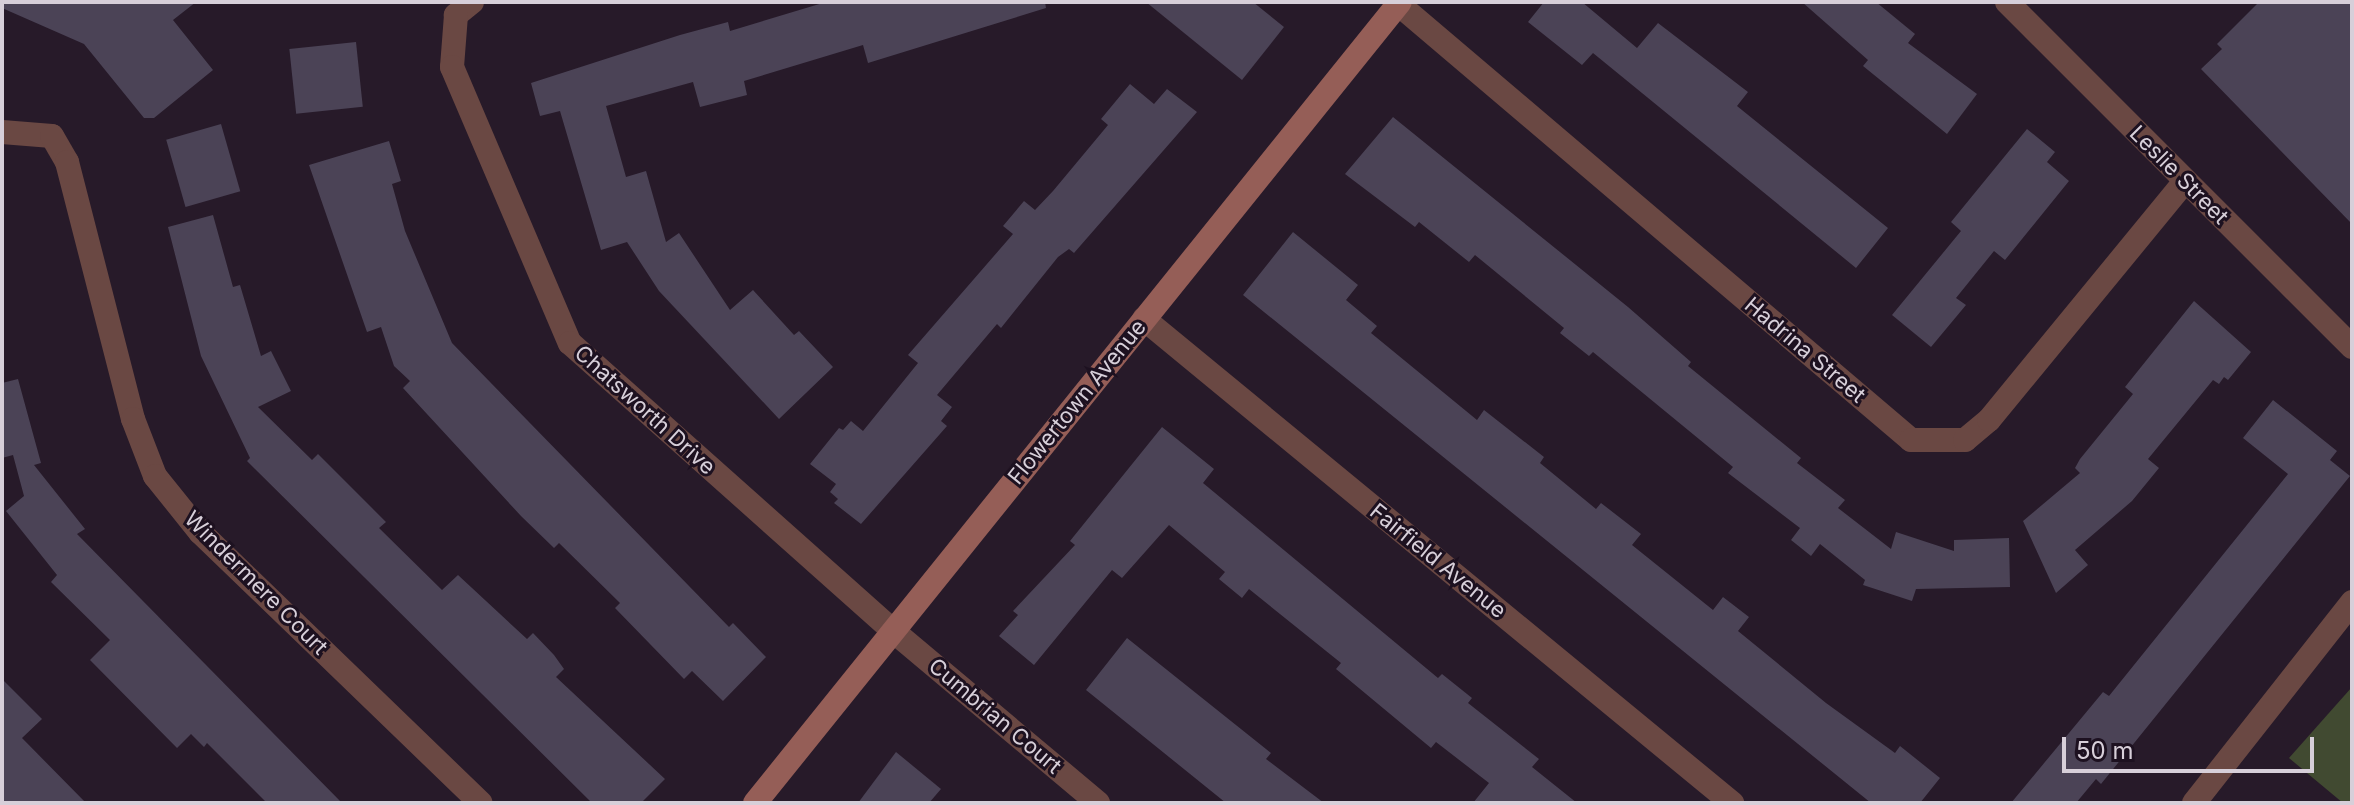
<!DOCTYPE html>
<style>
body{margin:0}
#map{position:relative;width:2354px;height:805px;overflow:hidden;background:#271a29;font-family:Inter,sans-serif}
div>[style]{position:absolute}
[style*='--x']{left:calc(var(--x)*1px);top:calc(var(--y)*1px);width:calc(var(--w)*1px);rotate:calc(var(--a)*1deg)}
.green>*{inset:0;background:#414a31}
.building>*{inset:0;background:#4b4356;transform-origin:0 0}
.street>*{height:24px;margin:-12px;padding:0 12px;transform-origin:12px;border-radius:12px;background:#6a4843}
.secondary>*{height:24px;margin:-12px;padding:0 12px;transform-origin:12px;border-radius:12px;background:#955e57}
span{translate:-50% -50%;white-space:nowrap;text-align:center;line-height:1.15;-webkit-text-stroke:6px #1d1120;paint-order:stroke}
.street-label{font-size:22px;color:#d7cfd9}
.frame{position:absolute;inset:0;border:4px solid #d7cfd9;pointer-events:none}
.scale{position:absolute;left:2062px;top:737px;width:252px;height:36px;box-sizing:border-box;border:4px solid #d7cfd9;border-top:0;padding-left:10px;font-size:24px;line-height:28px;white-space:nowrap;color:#d7cfd9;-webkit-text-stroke:6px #1d1120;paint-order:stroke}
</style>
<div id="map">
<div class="green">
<div style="clip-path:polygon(2352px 687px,2352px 803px,2343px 803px,2289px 758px)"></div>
</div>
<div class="building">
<div style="clip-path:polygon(2px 2px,196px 2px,173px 20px,213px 70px,154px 118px,144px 118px,84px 44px,2px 8px)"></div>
<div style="clip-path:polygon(826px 2px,1045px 2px,1046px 8px,868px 63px,863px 45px,744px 81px,747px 95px,700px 107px,693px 82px,606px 106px,626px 177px,646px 171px,666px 242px,679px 233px,730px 310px,753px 290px,794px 335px,799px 331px,833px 367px,779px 419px,659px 291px,627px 242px,601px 250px,560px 111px,540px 116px,531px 83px,680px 35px,728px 22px,730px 31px)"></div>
<div style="clip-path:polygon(1146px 2px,1253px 2px,1284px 27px,1242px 80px)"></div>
<div style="clip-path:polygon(1544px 2px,1582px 2px,1637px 48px,1658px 23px,1748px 92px,1737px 106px,1888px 228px,1856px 268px,1593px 53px,1582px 65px,1528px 22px)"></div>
<div style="clip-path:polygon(1802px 2px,1876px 2px,1915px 34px,1908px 43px,1977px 94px,1947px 134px,1863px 66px,1868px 60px)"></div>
<div style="clip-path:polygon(2259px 2px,2352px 2px,2352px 224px,2201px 69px,2222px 49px,2217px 44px)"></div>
<div style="left:356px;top:42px;width:65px;height:67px;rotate:84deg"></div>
<div style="clip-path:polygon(1130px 84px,1154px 104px,1167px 89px,1197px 112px,1074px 253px,1069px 249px,1058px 257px,1001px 328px,997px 324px,937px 395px,952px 407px,941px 421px,947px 426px,861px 524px,834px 503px,838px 499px,830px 492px,836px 484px,810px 464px,839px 428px,843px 430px,851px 421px,863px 431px,918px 363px,908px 355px,1013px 234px,1003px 226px,1024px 201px,1035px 210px,1053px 191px,1108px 125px,1101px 119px)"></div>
<div style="clip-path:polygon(1393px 117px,1628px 307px,1691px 362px,1688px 366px,1801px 458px,1797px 463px,1845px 500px,1838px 508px,1891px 549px,1896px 532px,1954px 551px,1954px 540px,2009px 538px,2010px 587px,1916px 589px,1912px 601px,1863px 585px,1865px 580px,1820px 544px,1811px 556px,1791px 540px,1800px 528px,1728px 473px,1733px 467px,1593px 352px,1589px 356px,1560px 333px,1564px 328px,1475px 255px,1469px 262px,1419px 222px,1415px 227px,1345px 174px)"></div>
<div style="left:221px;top:124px;width:70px;height:57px;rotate:74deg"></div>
<div style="clip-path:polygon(2027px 129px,2055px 152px,2047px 162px,2069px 181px,2005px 260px,1994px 251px,1956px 298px,1966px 305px,1931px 347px,1892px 315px,1961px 231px,1951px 222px)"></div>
<div style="clip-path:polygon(389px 141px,401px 181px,392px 184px,405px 231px,452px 343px,729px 627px,733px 623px,766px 657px,723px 701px,692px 671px,684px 679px,615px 608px,620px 603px,559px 543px,554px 548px,521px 516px,403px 388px,410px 381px,394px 366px,381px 327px,367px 332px,309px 165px)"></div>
<div style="clip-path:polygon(213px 215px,233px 287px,240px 285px,261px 356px,271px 351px,291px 391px,258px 407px,312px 460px,318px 454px,386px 522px,379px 528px,442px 590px,458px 575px,527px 639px,533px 633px,554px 655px,564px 669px,556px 677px,665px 779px,641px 803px,592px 803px,247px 461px,250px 458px,201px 356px,168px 227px)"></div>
<div style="clip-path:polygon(1293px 232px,1358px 285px,1346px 300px,1377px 326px,1371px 333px,1477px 420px,1484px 410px,1544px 457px,1540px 463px,1596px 509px,1601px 503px,1641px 534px,1632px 545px,1713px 610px,1723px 597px,1749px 617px,1738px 631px,1826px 703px,1895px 753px,1900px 746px,1940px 778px,1920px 803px,1871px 803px,1243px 295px)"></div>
<div style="clip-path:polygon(2194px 301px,2251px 352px,2228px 380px,2224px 377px,2219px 384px,2213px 380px,2148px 459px,2159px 468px,2132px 501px,2075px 550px,2088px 565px,2056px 593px,2023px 521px,2080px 473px,2075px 468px,2080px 459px,2133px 394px,2125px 387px)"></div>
<div style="clip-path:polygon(18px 379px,41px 463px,34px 465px,85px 529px,77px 534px,342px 803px,267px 803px,207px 743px,204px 747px,191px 734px,177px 748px,90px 660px,110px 640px,51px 582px,57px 575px,6px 511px,24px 496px,13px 455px,2px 458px,2px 383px)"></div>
<div style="clip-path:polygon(2273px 400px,2337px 451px,2330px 460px,2350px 476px,2101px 784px,2096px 779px,2076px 803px,2011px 803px,2103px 692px,2109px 696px,2288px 474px,2243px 438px)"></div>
<div style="clip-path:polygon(1162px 427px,1214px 469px,1203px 483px,1438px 678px,1442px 674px,1472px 698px,1468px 703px,1539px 759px,1532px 767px,1577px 803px,1473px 803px,1489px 783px,1436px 742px,1431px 748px,1336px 669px,1341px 663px,1249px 589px,1242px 598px,1219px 579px,1225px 572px,1169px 525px,1122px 578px,1112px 570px,1034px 665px,999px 636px,1018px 615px,1013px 611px,1075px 545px,1070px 541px)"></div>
<div style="clip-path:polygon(1127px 638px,1271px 753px,1266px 759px,1324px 803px,1226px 803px,1086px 690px)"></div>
<div style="clip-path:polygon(2px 679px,42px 719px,22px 738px,86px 803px,2px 803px)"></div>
<div style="clip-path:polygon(896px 752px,941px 789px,929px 803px,858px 803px)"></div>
</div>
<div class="street">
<div style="--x:472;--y:2;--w:21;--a:141"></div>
<div style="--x:456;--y:15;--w:52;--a:94.4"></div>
<div style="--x:452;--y:67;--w:300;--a:66.9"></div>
<div style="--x:570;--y:343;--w:431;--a:41.7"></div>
<div style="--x:892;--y:630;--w:269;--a:40"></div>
<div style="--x:1396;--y:2;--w:676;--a:40.38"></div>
<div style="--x:1911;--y:440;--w:54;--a:0"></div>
<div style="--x:1965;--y:440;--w:31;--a:-40"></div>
<div style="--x:1989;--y:420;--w:309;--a:-50.6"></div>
<div style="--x:2007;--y:2;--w:488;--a:45"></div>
<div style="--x:2;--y:132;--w:50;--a:4.6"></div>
<div style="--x:52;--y:136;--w:30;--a:60"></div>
<div style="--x:67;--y:162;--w:265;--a:75.6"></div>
<div style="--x:133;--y:419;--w:61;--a:68.9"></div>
<div style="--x:155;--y:476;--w:72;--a:51.2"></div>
<div style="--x:200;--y:532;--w:390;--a:44"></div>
<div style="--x:1144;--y:319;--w:762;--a:39.46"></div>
<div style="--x:2194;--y:803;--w:256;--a:-51.8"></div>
</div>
<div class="secondary">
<div style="--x:755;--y:803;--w:1028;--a:-51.16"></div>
</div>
<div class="street-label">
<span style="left:2179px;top:175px;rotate:45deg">Leslie Street</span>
<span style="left:1805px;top:350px;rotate:40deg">Hadrina Street</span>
<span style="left:1077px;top:402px;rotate:-51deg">Flowertown Avenue</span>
<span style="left:645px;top:410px;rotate:42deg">Chatsworth Drive</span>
<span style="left:1438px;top:561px;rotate:39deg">Fairfield Avenue</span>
<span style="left:256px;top:583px;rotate:45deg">Windermere Court</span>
<span style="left:995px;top:716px;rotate:40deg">Cumbrian Court</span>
</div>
<div class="frame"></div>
<div class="scale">50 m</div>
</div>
